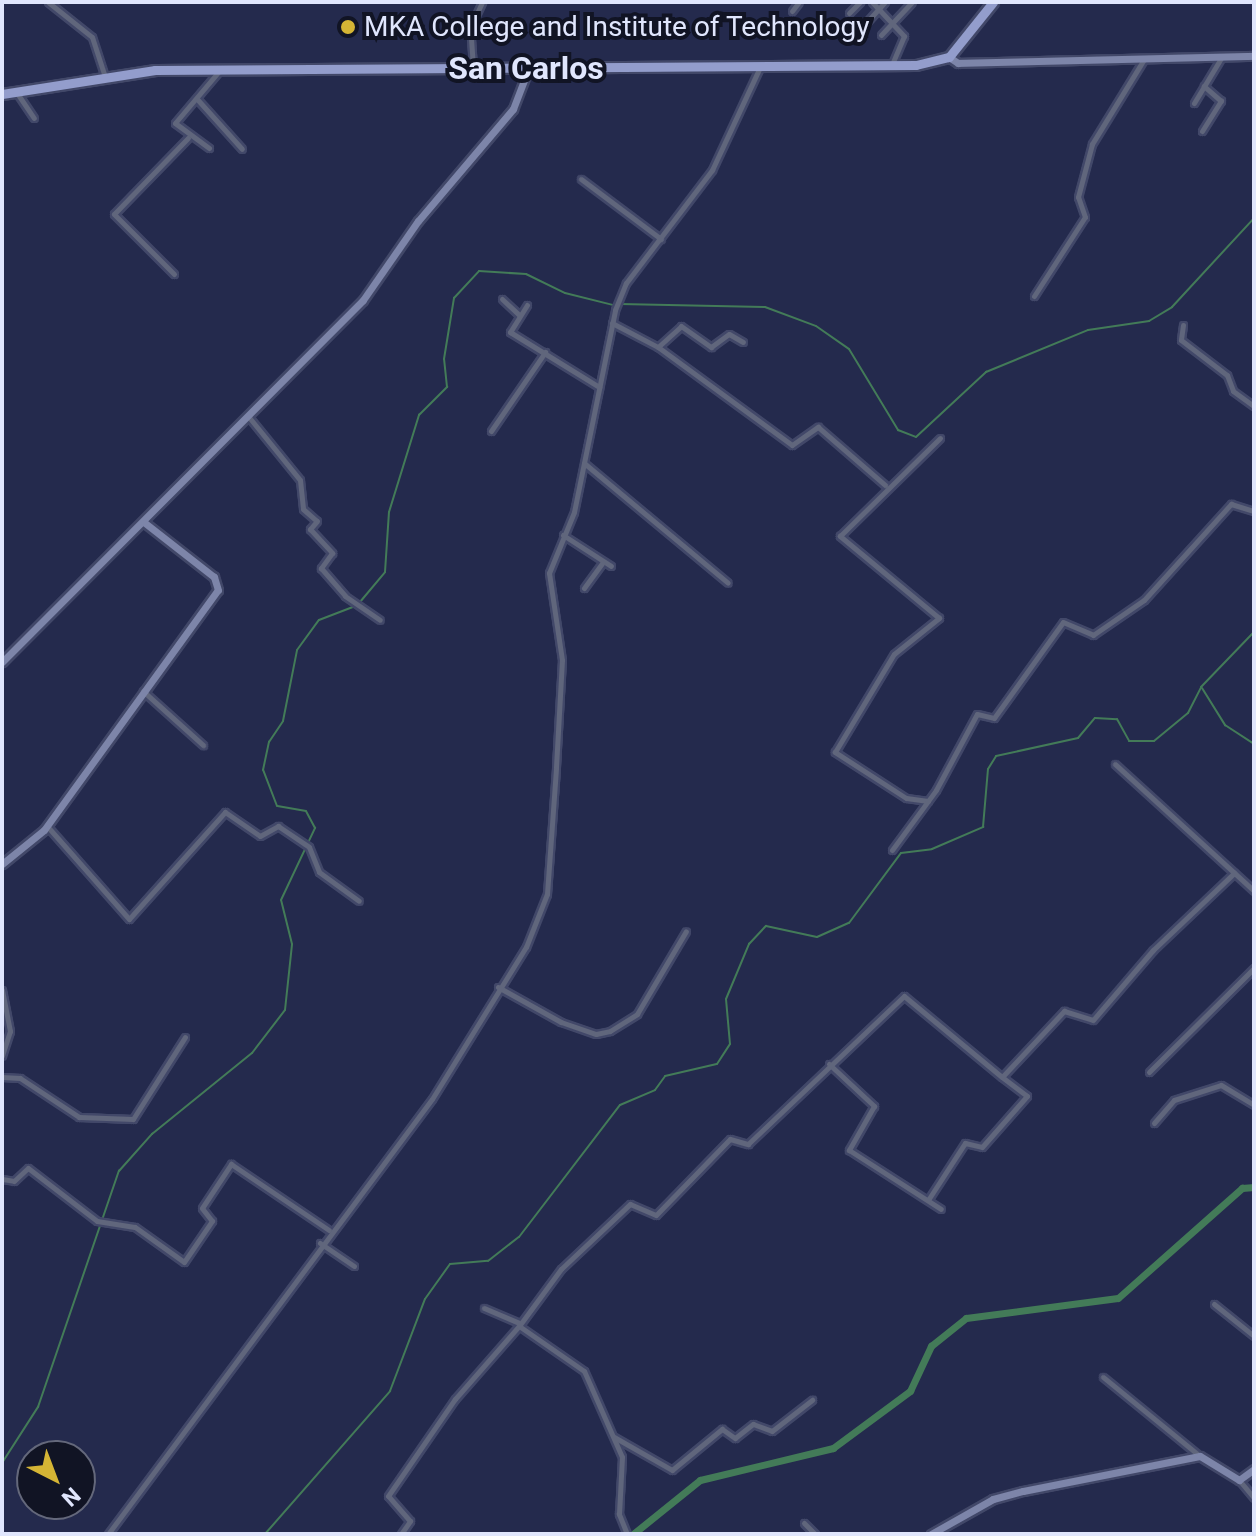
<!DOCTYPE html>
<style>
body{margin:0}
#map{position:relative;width:1256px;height:1536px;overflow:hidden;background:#242a4d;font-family:Roboto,sans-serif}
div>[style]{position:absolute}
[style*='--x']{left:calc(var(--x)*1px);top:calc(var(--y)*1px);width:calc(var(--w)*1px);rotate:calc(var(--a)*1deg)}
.stream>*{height:2px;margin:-1px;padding:0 1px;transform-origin:1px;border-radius:1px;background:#437b58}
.river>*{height:7px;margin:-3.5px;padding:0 3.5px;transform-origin:3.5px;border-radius:3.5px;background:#437b58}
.roads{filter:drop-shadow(2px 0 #424869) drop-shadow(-2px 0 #424869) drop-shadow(0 2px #424869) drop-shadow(0 -2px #424869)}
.street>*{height:5px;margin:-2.5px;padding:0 2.5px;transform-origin:2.5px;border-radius:2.5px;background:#60667c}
.secondary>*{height:7px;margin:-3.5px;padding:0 3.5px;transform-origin:3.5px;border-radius:3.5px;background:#7d85a9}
.primary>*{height:9px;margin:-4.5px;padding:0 4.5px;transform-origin:4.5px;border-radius:4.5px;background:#939dcc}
.dots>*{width:22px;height:22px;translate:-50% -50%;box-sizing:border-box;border:4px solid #111424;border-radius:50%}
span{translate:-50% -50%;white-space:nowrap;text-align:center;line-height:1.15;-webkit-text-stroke:8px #111424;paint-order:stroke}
.poi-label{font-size:28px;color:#e0e6fd}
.left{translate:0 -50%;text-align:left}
.quarter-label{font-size:32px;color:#e0e6fd;font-weight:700}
.frame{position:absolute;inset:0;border:4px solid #e0e6fd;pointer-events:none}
.north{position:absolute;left:16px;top:1440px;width:80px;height:80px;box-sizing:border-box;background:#111424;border:2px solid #64687b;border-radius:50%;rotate:138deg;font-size:22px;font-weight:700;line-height:32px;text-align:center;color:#e0e6fd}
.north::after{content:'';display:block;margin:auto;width:28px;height:36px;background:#d5b535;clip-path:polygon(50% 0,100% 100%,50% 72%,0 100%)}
</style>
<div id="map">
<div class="stream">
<div style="--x:620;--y:304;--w:145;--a:1.2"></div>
<div style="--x:765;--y:307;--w:54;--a:20.4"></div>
<div style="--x:816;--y:326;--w:40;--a:34.9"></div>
<div style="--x:849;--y:349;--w:95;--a:58.8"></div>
<div style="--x:898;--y:430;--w:19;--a:21"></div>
<div style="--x:916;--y:437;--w:96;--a:-42.9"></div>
<div style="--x:986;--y:372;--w:110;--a:-22.4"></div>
<div style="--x:1088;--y:330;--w:62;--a:-8.4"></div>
<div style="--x:1149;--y:321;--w:27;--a:-31"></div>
<div style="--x:1172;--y:307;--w:121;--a:-47.3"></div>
<div style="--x:360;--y:602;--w:39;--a:-50"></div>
<div style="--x:385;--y:572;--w:60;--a:-86.2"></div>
<div style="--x:389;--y:512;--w:102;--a:-72.8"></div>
<div style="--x:419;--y:415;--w:40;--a:-45"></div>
<div style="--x:447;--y:387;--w:28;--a:-96"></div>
<div style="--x:444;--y:359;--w:62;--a:-80.7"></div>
<div style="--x:454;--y:298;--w:37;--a:-47"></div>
<div style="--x:479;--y:271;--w:47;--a:3.7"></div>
<div style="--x:526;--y:274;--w:43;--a:26"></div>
<div style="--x:565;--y:293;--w:49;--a:14"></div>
<div style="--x:1202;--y:688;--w:44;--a:58.1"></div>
<div style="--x:1225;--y:725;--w:35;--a:33"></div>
<div style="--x:2;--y:1463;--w:67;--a:-57.3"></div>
<div style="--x:38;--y:1407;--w:250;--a:-71.1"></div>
<div style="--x:119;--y:1171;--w:50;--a:-48.3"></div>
<div style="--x:152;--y:1134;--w:129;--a:-39"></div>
<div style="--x:252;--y:1053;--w:54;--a:-52.5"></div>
<div style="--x:285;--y:1010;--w:66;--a:-83.9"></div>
<div style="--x:292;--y:944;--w:45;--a:-104"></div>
<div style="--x:281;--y:900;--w:80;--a:-64.7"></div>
<div style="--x:315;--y:828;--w:19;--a:-118"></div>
<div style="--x:306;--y:811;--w:29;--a:-170"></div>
<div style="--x:277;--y:806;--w:39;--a:-111"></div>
<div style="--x:263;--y:770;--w:29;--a:-78"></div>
<div style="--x:269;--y:742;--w:25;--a:-56"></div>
<div style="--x:283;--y:721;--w:72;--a:-78.8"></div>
<div style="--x:297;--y:650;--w:37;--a:-54"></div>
<div style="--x:319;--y:620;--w:39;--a:-21"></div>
<div style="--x:265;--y:1534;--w:190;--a:-48.8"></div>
<div style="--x:390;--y:1391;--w:98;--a:-69.2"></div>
<div style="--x:425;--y:1299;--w:43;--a:-54.5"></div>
<div style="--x:450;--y:1264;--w:38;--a:-5"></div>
<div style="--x:488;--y:1261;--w:39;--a:-38"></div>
<div style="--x:519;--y:1237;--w:166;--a:-52.6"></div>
<div style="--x:620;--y:1105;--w:38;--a:-23"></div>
<div style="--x:655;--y:1090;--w:17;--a:-54"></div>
<div style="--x:665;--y:1076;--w:53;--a:-13"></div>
<div style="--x:717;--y:1064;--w:24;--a:-57"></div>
<div style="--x:730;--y:1044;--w:45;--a:-95.1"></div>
<div style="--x:726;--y:999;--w:60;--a:-67.3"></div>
<div style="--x:749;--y:944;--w:25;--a:-47"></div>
<div style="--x:766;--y:926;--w:52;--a:12.2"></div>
<div style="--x:817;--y:937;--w:35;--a:-24"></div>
<div style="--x:849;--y:923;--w:87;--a:-53.4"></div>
<div style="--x:901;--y:853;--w:31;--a:-7"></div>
<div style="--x:932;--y:849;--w:56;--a:-23.3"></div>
<div style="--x:983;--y:827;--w:58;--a:-85.1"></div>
<div style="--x:988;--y:769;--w:15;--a:-58"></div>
<div style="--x:996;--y:756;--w:84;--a:-12.4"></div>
<div style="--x:1078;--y:738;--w:26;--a:-50"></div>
<div style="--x:1095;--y:718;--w:22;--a:3"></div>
<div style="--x:1117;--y:719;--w:25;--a:61"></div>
<div style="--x:1129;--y:741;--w:25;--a:0"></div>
<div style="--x:1154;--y:741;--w:44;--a:-39.5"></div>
<div style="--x:1188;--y:713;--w:29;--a:-63"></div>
<div style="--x:1201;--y:687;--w:76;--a:-46.1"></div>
</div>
<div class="river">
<div style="--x:633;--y:1534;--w:86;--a:-38.9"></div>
<div style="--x:700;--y:1480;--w:137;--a:-13.5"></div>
<div style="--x:833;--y:1448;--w:96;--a:-36.5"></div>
<div style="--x:910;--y:1391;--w:50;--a:-65"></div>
<div style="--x:931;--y:1346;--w:45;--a:-38.7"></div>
<div style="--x:966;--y:1318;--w:153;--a:-7.5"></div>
<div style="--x:1118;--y:1298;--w:166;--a:-41.6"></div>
<div style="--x:1242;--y:1188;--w:12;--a:-5"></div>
</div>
<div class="roads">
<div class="street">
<div style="--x:48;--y:2;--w:56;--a:38.5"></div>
<div style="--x:92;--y:37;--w:40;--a:72"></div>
<div style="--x:872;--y:2;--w:47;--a:46.7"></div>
<div style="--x:904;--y:36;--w:33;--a:113"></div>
<div style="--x:792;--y:11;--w:11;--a:-52"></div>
<div style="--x:849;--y:13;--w:16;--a:-45"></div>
<div style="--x:865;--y:24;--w:30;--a:-48"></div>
<div style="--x:881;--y:35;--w:45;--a:-46.8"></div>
<div style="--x:473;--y:67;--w:39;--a:-94"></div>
<div style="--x:470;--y:28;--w:29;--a:-65"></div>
<div style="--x:17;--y:93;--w:30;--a:56"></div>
<div style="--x:197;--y:99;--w:67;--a:48"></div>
<div style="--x:1194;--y:103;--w:52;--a:-59"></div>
<div style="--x:1202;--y:131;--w:36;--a:-58"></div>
<div style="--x:1221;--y:101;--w:23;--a:-139"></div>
<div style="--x:209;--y:148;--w:42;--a:-143.7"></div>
<div style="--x:175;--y:123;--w:70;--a:-49.7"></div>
<div style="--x:581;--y:179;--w:100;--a:36.9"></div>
<div style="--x:174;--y:274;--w:85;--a:-135"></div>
<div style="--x:114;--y:214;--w:106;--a:-45.8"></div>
<div style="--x:1034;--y:296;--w:94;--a:-57.2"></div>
<div style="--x:1085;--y:217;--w:21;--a:-109"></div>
<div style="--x:1078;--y:197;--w:55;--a:-75.2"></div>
<div style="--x:1092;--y:144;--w:100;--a:-58.5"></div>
<div style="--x:502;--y:299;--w:23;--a:43"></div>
<div style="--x:527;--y:305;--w:32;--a:122"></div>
<div style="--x:510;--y:332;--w:105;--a:31.7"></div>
<div style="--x:612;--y:323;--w:52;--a:27.6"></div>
<div style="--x:658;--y:347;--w:166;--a:36.2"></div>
<div style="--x:792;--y:445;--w:32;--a:-35"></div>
<div style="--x:818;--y:427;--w:89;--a:40.9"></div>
<div style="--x:1183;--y:325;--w:15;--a:98"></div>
<div style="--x:1181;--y:340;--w:58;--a:37.3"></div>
<div style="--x:1227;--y:375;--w:17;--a:69"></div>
<div style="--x:1233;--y:391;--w:26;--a:36"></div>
<div style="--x:658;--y:347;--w:31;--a:-42"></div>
<div style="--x:681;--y:326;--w:37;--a:35"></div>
<div style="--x:711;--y:347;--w:22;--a:-36"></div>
<div style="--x:729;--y:334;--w:16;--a:30"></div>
<div style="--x:248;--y:416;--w:82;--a:50.9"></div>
<div style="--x:300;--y:480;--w:29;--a:84"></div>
<div style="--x:303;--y:509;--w:18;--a:41"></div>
<div style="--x:317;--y:521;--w:11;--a:131"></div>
<div style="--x:310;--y:529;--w:33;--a:47"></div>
<div style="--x:332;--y:553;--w:19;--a:126"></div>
<div style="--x:321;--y:568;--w:37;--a:49"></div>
<div style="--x:345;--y:596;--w:42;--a:34.4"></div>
<div style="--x:491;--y:431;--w:96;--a:-55.6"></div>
<div style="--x:584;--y:463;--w:187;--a:39.8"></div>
<div style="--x:563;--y:535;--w:57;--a:32.9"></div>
<div style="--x:584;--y:588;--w:31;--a:-54"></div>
<div style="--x:143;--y:691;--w:81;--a:42"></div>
<div style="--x:1115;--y:764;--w:188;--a:42.4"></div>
<div style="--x:928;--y:801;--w:22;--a:-172"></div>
<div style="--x:906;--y:798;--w:85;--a:-147.1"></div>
<div style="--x:835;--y:752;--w:114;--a:-59"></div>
<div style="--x:894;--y:654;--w:58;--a:-38.7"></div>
<div style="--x:939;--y:618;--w:129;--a:-140.4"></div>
<div style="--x:840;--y:536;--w:140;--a:-44.4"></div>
<div style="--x:47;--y:826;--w:124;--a:48.6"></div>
<div style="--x:129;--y:919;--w:144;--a:-48.1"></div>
<div style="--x:225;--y:812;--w:42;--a:34.4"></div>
<div style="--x:260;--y:836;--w:21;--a:-29"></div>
<div style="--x:278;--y:826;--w:37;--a:34"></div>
<div style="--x:309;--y:847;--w:27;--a:68"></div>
<div style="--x:319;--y:872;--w:49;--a:35.9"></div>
<div style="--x:892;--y:850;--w:74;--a:-53.7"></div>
<div style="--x:936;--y:790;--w:86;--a:-61.7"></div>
<div style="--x:977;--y:714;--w:17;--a:13"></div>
<div style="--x:994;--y:718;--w:118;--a:-54.3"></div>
<div style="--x:1063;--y:622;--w:33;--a:23"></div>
<div style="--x:1093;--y:635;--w:62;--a:-34.5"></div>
<div style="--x:1144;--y:600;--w:130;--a:-47.8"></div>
<div style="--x:1231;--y:504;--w:24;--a:17"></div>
<div style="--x:498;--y:987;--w:72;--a:29.1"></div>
<div style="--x:561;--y:1022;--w:37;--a:19"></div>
<div style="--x:596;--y:1034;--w:14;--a:-12"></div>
<div style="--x:610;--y:1031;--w:32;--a:-32"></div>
<div style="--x:637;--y:1014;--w:96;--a:-59.4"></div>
<div style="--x:2;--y:990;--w:42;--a:79"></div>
<div style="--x:10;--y:1031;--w:26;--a:108"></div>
<div style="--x:829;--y:1064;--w:62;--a:43"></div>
<div style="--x:874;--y:1106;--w:51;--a:119.6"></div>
<div style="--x:849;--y:1150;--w:109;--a:32.7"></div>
<div style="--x:1149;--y:1072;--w:148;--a:-44.7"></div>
<div style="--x:2;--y:1077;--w:18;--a:3"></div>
<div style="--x:20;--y:1078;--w:71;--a:33.5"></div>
<div style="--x:79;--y:1117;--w:54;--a:2.1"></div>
<div style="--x:133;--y:1119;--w:97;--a:-57.6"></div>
<div style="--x:1154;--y:1123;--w:30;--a:-49"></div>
<div style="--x:1174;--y:1100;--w:49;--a:-17.7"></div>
<div style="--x:1221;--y:1085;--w:39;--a:31"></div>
<div style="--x:2;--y:1179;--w:12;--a:9"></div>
<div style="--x:14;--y:1181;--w:19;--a:-43"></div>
<div style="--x:28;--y:1168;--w:87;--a:37.5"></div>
<div style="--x:97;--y:1221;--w:38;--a:9"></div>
<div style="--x:135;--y:1227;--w:60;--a:35.5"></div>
<div style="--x:184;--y:1262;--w:50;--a:-55.7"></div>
<div style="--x:212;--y:1221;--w:16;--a:-128"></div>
<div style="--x:202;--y:1208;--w:53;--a:-56.6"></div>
<div style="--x:231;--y:1164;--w:118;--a:34"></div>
<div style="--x:928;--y:1200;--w:68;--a:-57"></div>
<div style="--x:965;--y:1143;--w:17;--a:13"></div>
<div style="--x:982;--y:1147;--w:68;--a:-48.6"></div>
<div style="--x:1027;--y:1096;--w:31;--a:-143"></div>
<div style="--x:320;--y:1243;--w:41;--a:34.1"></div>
<div style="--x:1214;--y:1304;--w:51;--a:38.7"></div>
<div style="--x:484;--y:1308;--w:38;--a:23"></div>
<div style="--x:1103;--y:1377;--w:125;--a:39.2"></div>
<div style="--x:614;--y:1437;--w:67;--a:29.6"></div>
<div style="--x:672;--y:1470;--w:65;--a:-39.4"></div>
<div style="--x:722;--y:1429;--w:16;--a:35"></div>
<div style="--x:735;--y:1438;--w:23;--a:-38"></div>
<div style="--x:753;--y:1424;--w:20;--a:20"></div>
<div style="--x:772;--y:1431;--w:51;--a:-37.8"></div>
<div style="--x:1239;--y:1480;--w:23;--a:50"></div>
<div style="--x:804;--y:1523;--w:16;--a:45"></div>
<div style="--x:108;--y:1534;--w:542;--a:-53.32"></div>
<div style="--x:432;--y:1099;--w:179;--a:-58.3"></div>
<div style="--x:526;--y:947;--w:57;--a:-68.4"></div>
<div style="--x:547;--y:894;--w:127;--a:-85.9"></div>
<div style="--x:556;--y:767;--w:107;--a:-86.8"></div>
<div style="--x:562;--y:660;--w:88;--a:-98.5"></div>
<div style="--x:549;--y:573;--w:66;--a:-67.7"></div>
<div style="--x:574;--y:512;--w:206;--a:-78.5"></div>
<div style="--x:615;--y:310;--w:29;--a:-68"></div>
<div style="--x:626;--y:283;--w:142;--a:-52.7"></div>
<div style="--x:712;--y:170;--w:114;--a:-65"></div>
<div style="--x:401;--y:1534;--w:16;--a:-55"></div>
<div style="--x:410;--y:1521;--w:33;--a:-131"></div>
<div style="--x:388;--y:1496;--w:118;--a:-55.4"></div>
<div style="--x:455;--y:1399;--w:97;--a:-48.8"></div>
<div style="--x:627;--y:1534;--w:22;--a:-112"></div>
<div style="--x:619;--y:1514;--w:57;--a:-87"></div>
<div style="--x:622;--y:1457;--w:94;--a:-113.8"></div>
<div style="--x:584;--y:1371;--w:79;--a:-145.3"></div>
<div style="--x:519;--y:1326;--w:71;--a:-53.6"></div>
<div style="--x:561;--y:1269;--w:95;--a:-43.3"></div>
<div style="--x:630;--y:1204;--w:28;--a:23"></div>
<div style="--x:656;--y:1215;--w:106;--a:-45.8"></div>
<div style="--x:730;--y:1139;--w:19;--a:16"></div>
<div style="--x:748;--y:1144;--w:215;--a:-43.5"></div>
<div style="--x:904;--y:996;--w:127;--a:39.6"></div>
<div style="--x:1002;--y:1077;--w:91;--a:-46.8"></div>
<div style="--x:1064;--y:1011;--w:30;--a:17"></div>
<div style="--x:1093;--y:1020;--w:92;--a:-49.4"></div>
<div style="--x:1153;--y:950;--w:112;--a:-43.5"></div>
</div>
<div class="secondary">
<div style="--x:949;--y:57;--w:11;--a:34"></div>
<div style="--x:958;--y:63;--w:296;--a:-1.4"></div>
<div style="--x:2;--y:662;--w:511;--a:-45.08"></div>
<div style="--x:363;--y:300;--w:96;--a:-55.2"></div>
<div style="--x:418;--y:221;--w:147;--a:-49.7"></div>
<div style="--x:513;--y:109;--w:42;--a:-69"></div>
<div style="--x:2;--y:864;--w:54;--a:-39"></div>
<div style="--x:44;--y:830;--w:296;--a:-54.1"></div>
<div style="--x:218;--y:590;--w:14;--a:-107"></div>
<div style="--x:214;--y:577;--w:88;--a:-142"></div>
<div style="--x:931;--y:1534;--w:71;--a:-29.4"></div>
<div style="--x:993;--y:1499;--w:31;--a:-15"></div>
<div style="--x:1023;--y:1491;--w:180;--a:-11.2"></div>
<div style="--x:1200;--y:1456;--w:46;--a:31.6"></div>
<div style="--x:1239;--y:1480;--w:19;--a:-36"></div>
</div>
<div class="primary">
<div style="--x:2;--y:94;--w:155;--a:-8.9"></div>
<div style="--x:155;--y:70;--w:761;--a:-0.38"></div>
<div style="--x:916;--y:65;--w:34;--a:-14"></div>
<div style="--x:949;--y:57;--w:70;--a:-51.3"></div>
</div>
</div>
<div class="dots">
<div style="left:348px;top:27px;background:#d5b535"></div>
</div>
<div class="poi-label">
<span class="left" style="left:364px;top:27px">MKA College and Institute of Technology</span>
</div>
<div class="quarter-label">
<span style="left:526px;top:68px">San Carlos</span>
</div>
<div class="frame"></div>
<div class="north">N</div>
</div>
